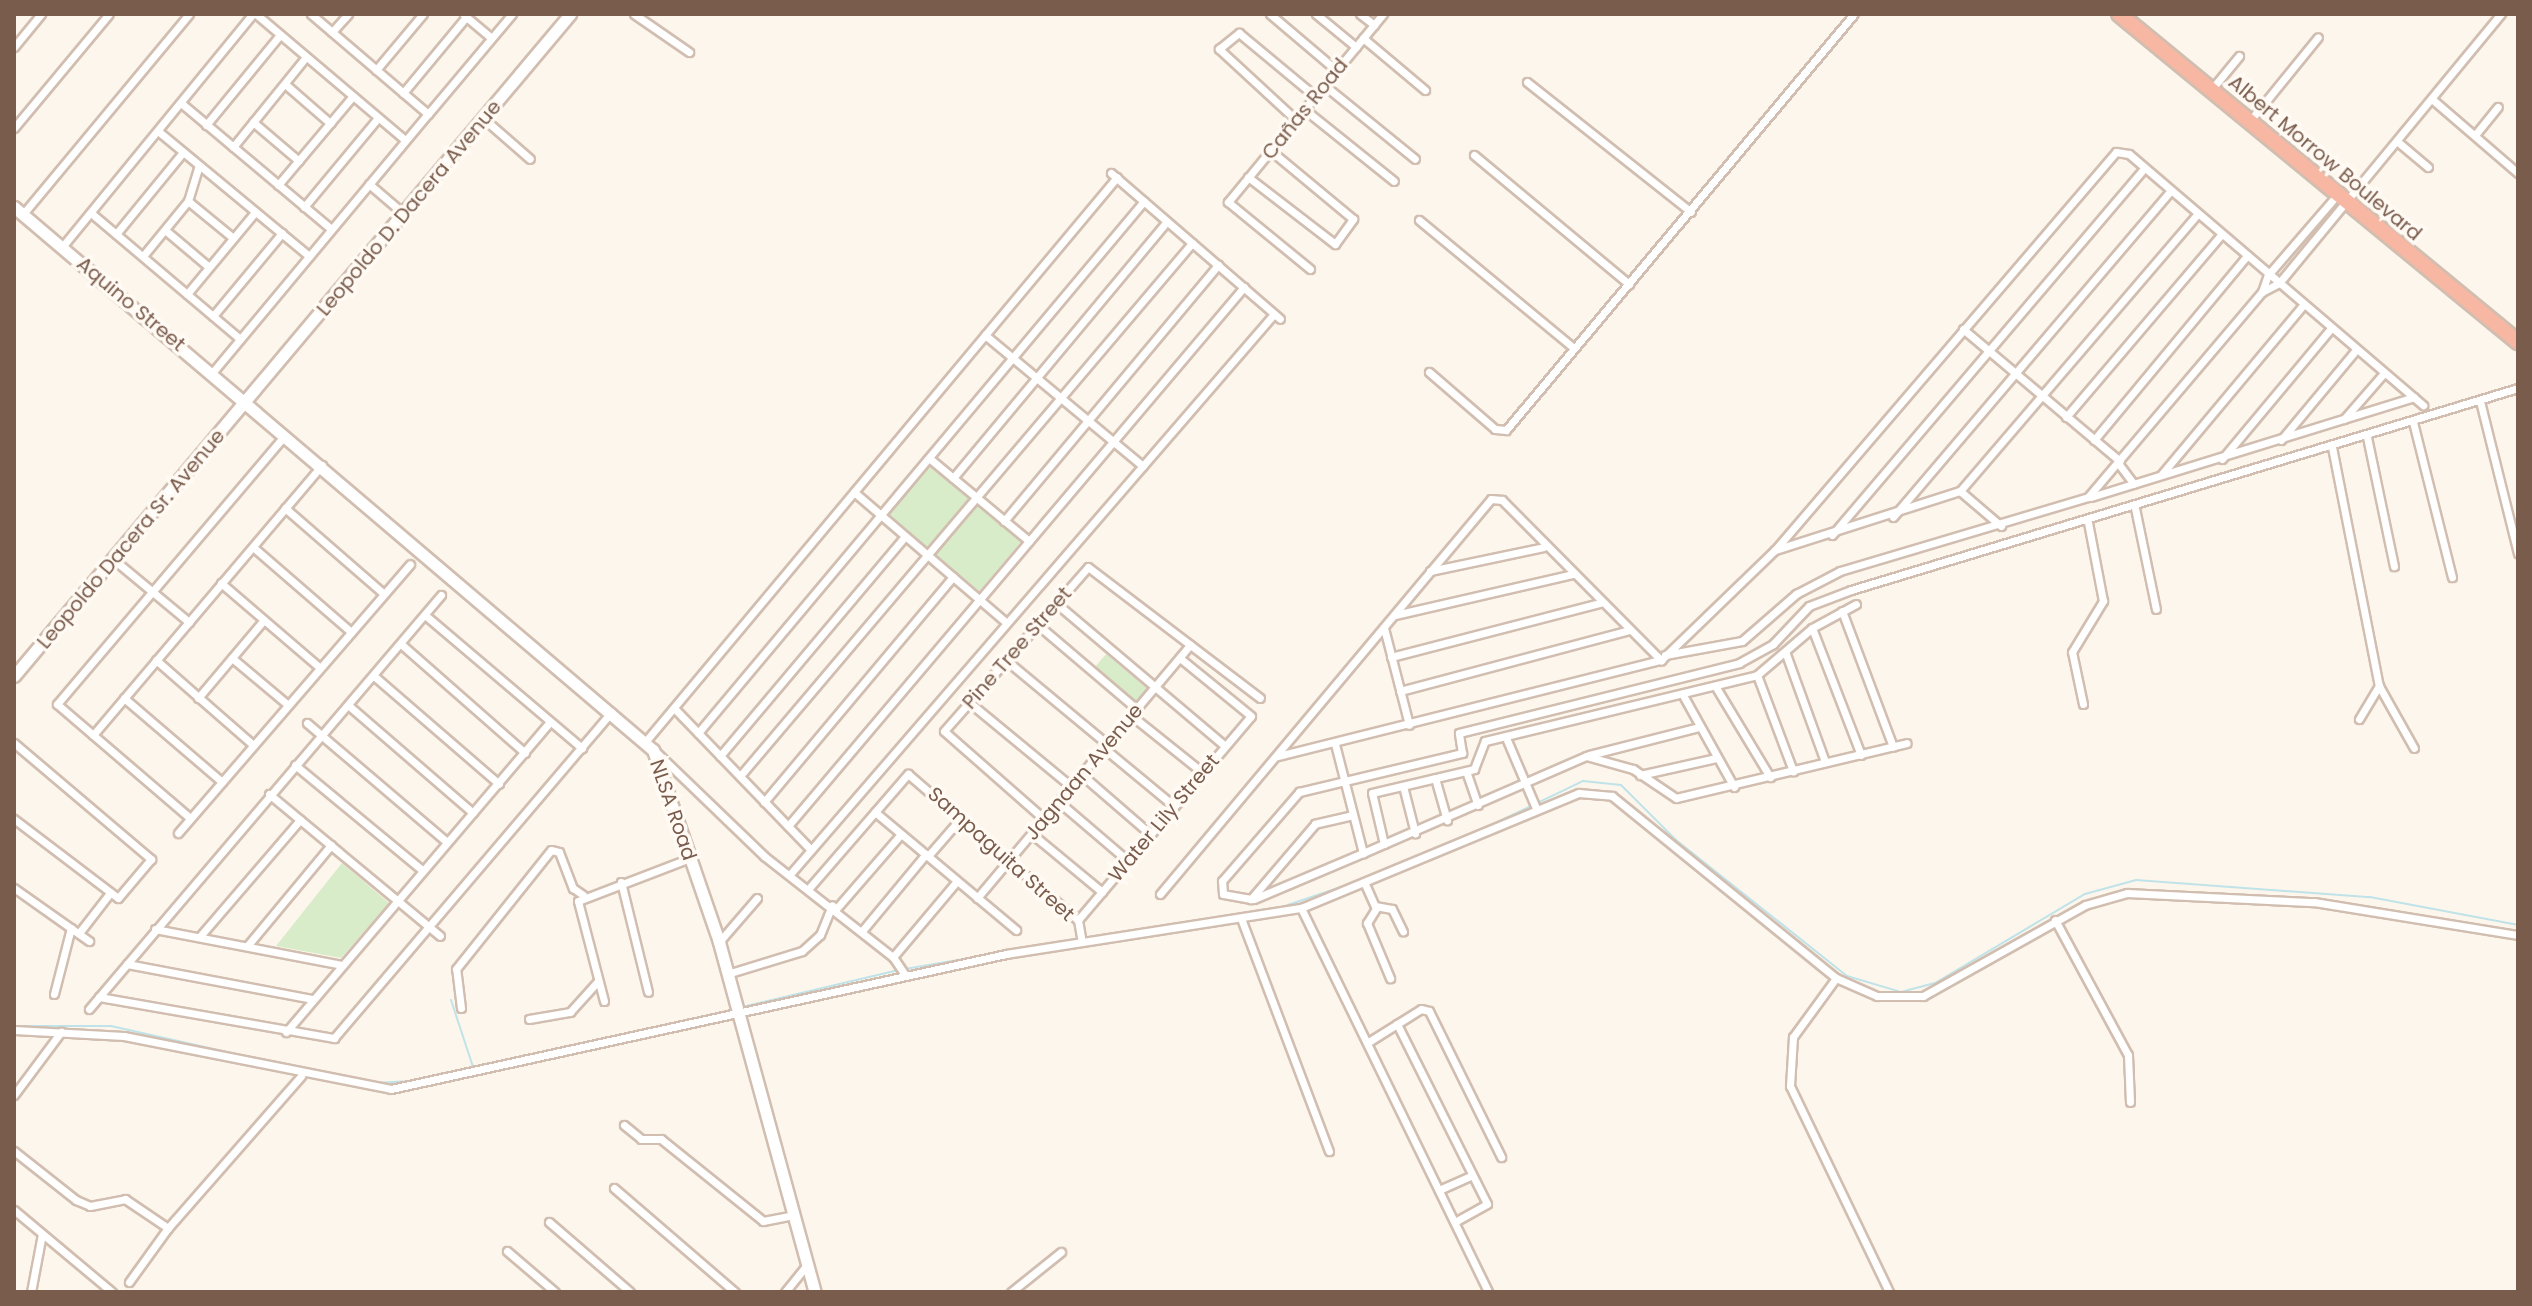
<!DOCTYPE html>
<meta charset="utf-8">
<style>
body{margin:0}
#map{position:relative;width:2532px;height:1306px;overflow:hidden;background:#fdf6ec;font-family:Poppins,sans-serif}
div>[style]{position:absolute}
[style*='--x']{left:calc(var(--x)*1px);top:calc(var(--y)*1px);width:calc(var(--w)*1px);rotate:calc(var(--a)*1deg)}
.green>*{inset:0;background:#d8ecc9;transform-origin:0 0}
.stream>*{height:2px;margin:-1px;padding:0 1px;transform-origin:1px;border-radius:1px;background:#bfe3e8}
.roads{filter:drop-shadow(2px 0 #d1beb0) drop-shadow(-2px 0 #d1beb0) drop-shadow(0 2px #d1beb0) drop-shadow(0 -2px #d1beb0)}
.street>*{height:7px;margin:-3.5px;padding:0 3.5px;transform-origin:3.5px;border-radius:3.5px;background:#fff}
.secondary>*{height:11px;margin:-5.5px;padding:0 5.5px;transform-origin:5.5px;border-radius:5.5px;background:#fff}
.highway>*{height:14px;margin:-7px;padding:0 7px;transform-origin:7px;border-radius:7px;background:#f7b7a3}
span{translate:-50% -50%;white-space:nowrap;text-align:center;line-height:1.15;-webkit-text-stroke:7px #fffaf3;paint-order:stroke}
.street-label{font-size:20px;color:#7a5c4d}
.frame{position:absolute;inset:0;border:16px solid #7a5c4d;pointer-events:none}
</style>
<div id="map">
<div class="green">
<div style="left:930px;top:465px;width:119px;height:65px;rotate:40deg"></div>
<div style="left:1106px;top:654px;width:54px;height:17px;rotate:40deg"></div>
<div style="clip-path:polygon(342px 863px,389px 903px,341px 958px,276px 946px)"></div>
</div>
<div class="stream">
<div style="--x:1485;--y:828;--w:109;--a:-25.6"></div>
<div style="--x:1583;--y:781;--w:38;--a:6"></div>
<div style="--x:1621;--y:785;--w:78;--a:45"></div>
<div style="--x:1676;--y:840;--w:218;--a:38.5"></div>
<div style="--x:1847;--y:976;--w:56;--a:16.5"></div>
<div style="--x:1901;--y:992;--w:35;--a:-15"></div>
<div style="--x:1935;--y:983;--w:174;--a:-30.7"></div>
<div style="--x:2085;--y:894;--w:53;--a:-15.4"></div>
<div style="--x:2136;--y:880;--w:235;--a:4.2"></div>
<div style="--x:2370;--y:897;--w:151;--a:10.7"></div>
<div style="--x:1276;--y:909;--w:78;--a:-18.7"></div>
<div style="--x:905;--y:969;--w:190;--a:-9.7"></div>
<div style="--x:451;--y:1000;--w:71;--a:71.8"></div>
<div style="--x:742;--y:1007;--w:161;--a:-13.3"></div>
<div style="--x:14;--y:1026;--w:97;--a:0"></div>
<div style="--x:111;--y:1026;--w:179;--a:12.6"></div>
<div style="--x:461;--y:1070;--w:278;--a:-12.5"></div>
<div style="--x:374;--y:1083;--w:38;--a:-3"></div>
</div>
<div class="roads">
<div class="street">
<div style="--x:256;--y:14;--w:195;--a:40.2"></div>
<div style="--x:634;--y:14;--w:67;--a:34.6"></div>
<div style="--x:1270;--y:14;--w:87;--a:40.3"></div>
<div style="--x:1316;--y:14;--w:52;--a:39.5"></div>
<div style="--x:1360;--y:14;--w:18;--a:38"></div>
<div style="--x:464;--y:15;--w:35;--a:40"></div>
<div style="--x:332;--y:32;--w:24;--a:-48"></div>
<div style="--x:1363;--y:38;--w:81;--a:40"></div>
<div style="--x:14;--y:47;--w:43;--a:-50.7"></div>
<div style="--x:376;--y:70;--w:73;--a:-50"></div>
<div style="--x:1527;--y:82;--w:209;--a:38.4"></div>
<div style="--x:285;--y:84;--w:60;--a:40.9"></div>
<div style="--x:1324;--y:85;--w:117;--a:39.1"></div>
<div style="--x:2211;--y:90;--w:44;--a:-50.5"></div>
<div style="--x:403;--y:93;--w:99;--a:-50.3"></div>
<div style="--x:2433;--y:100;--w:112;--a:40.7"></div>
<div style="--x:181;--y:103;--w:196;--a:40"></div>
<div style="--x:1304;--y:109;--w:115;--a:38.7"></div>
<div style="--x:428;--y:114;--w:131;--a:-50"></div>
<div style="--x:483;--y:118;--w:62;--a:41.1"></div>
<div style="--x:1296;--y:120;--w:105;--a:-137.3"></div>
<div style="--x:1219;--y:49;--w:26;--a:-39"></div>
<div style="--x:1239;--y:33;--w:99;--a:39.7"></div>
<div style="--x:253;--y:122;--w:60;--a:40.3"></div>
<div style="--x:2249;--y:122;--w:109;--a:-50.9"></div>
<div style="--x:206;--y:125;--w:117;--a:-50.6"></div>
<div style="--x:14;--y:128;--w:148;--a:-50.2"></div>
<div style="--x:158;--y:131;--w:196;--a:39.6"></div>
<div style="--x:2475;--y:135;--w:36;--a:-51"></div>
<div style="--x:2398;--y:142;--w:39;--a:40"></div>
<div style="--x:233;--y:147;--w:116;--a:-51"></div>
<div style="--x:1474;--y:155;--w:202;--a:39.8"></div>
<div style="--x:1111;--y:173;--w:223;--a:40.8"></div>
<div style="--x:1248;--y:177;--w:110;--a:37.6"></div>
<div style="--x:1335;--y:244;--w:31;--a:-54"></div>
<div style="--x:1353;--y:219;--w:107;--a:-140.3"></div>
<div style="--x:369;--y:184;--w:45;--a:40.5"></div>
<div style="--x:278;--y:185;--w:116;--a:-49.9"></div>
<div style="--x:188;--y:201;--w:58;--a:39.4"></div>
<div style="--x:304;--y:207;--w:116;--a:-50.3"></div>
<div style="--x:91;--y:213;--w:195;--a:40.2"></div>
<div style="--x:23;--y:214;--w:260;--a:-50.3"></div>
<div style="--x:1419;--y:220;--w:201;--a:39.6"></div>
<div style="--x:165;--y:230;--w:57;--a:40.1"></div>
<div style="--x:116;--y:234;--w:106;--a:-50.7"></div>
<div style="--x:62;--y:247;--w:301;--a:-50.7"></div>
<div style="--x:143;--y:256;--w:71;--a:-50.7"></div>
<div style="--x:188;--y:201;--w:37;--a:-73"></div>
<div style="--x:1310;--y:269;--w:106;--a:-140.7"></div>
<div style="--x:1228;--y:202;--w:244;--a:-50.5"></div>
<div style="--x:2262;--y:292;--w:18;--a:-71"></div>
<div style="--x:2268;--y:275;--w:106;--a:-49.2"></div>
<div style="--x:187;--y:294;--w:107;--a:-50.3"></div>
<div style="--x:213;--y:316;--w:108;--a:-50.3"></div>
<div style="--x:1963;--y:329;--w:205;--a:40.1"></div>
<div style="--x:985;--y:335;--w:205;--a:39.7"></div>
<div style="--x:1429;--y:372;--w:87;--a:40.8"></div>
<div style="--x:1495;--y:429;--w:11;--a:5"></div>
<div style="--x:1506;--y:430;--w:542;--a:-50.09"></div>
<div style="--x:212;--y:373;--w:337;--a:-50.2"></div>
<div style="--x:428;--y:114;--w:154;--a:-139.5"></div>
<div style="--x:2480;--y:401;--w:157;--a:76"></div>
<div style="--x:2066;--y:417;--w:238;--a:-49.6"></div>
<div style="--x:2344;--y:419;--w:61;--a:-49"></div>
<div style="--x:2413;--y:422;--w:160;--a:75.9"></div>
<div style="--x:2367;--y:437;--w:132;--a:78.2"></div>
<div style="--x:2094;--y:440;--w:238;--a:-50.3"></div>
<div style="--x:2281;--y:440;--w:117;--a:-50.2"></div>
<div style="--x:2332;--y:447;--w:244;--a:78.9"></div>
<div style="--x:2379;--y:686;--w:71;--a:60.6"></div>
<div style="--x:929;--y:458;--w:130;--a:39.7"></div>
<div style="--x:2222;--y:459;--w:170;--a:-50.2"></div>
<div style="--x:2118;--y:463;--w:26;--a:53"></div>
<div style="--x:2161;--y:475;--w:222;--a:-50.1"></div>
<div style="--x:953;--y:478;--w:334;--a:-50.2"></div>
<div style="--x:1960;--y:491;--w:54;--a:40.5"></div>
<div style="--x:854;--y:492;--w:201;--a:40.6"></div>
<div style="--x:2091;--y:497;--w:338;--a:-17.2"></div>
<div style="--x:285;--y:508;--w:131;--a:41"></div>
<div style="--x:2135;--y:508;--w:103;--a:78.3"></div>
<div style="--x:1893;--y:517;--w:426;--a:-49.6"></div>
<div style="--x:1004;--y:521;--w:334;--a:-50.1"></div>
<div style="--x:1832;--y:535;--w:482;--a:-49.6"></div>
<div style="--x:253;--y:547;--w:130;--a:40.9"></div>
<div style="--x:1775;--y:550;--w:194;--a:-17.7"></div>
<div style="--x:1960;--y:491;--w:362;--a:-49.4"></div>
<div style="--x:113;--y:559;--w:99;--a:39.7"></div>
<div style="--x:1430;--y:571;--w:116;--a:-11.9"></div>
<div style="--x:221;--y:583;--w:130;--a:40.6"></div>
<div style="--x:441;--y:595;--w:528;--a:130.39"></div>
<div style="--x:99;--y:997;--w:239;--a:9.9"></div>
<div style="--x:334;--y:1038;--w:428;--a:-49.6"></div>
<div style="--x:1057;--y:604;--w:220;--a:40.2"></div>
<div style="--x:1842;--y:611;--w:145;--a:69.4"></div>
<div style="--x:425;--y:615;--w:206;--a:40.3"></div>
<div style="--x:1395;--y:615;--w:182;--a:-13"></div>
<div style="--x:1038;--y:625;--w:131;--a:40.4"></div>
<div style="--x:1384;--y:628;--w:100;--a:75.5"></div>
<div style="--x:1812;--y:628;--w:136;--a:68.9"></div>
<div style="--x:401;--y:644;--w:165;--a:41.3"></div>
<div style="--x:1786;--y:654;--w:115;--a:70.1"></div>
<div style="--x:1665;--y:655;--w:78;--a:-10.3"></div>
<div style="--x:1742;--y:641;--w:72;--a:-41"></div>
<div style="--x:1796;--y:594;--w:50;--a:-27.6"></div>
<div style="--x:1840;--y:571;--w:259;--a:-16.6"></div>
<div style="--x:2088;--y:497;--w:269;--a:-49.7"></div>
<div style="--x:2262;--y:292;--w:19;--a:-28"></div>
<div style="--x:2279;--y:283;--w:349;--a:-50.5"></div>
<div style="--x:1391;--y:657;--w:216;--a:-14.5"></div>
<div style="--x:232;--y:658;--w:73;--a:40"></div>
<div style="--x:156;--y:660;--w:129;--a:41.2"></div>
<div style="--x:1007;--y:661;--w:131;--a:39.7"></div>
<div style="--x:1757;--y:675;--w:103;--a:69.4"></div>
<div style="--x:374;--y:676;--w:165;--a:40.8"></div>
<div style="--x:1717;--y:689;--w:103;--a:58.9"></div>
<div style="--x:1400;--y:691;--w:237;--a:-14.9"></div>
<div style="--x:1684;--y:697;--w:103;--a:60.9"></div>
<div style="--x:124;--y:698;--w:129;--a:40.6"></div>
<div style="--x:198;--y:698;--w:102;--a:-49.8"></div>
<div style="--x:970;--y:703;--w:132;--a:39.5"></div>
<div style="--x:2083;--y:704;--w:53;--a:-101.9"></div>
<div style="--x:2072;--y:652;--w:60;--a:-58.7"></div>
<div style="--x:2103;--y:601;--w:80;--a:-100.8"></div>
<div style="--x:348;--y:705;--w:165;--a:40.8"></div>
<div style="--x:674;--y:708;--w:197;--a:46"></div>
<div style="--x:1132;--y:716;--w:90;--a:38.7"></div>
<div style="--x:2359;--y:719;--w:39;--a:-59"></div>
<div style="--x:307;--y:723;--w:184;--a:40.4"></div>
<div style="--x:698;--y:733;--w:694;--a:-50.03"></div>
<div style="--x:93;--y:735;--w:354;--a:-49.7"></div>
<div style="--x:1507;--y:740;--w:74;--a:66.9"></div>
<div style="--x:645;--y:742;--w:736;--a:-50.12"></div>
<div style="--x:14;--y:743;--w:180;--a:40.3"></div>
<div style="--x:151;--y:859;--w:51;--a:130.2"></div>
<div style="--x:118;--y:898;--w:131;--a:-142.8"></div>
<div style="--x:1335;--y:744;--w:113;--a:75.6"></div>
<div style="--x:1363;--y:853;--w:243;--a:-23.5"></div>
<div style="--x:1586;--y:756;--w:49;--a:15.5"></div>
<div style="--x:1633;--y:769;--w:52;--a:34"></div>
<div style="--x:1676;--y:798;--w:237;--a:-13.4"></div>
<div style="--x:1105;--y:749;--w:89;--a:39.6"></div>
<div style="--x:655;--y:751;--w:151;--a:43.9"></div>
<div style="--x:764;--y:856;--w:164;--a:38.1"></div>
<div style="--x:893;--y:957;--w:22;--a:56"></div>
<div style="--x:1589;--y:755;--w:114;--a:-14.3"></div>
<div style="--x:720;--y:756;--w:287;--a:-49.9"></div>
<div style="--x:1278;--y:756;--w:395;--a:-14.1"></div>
<div style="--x:1661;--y:660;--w:158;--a:-44"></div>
<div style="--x:1775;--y:550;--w:524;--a:-49.41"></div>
<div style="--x:2116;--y:152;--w:13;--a:9"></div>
<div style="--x:2129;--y:154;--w:387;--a:40.5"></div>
<div style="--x:295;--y:765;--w:166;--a:39.6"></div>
<div style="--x:1466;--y:771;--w:36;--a:71"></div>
<div style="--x:1082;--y:775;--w:90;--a:40.9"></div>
<div style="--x:1640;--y:775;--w:78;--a:-12.6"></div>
<div style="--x:740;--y:776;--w:699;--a:-49.7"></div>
<div style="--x:1435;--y:778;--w:44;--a:74.1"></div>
<div style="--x:1403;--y:786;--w:49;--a:75.7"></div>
<div style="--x:269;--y:794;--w:222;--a:39.7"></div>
<div style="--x:764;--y:802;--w:294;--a:-50"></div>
<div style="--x:1059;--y:802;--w:91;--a:40.5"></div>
<div style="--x:875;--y:812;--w:184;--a:39.9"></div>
<div style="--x:1353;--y:815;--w:39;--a:167"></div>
<div style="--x:1315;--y:824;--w:99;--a:130.5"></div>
<div style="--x:1251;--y:899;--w:28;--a:-170"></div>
<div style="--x:1223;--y:894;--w:13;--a:-94"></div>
<div style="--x:1222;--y:881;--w:118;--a:-49.1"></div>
<div style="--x:1299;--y:792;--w:168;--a:-13.5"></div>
<div style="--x:1462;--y:753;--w:20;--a:-99"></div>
<div style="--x:1459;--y:733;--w:289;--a:-14"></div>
<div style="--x:1739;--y:663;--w:39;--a:-29"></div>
<div style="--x:1773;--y:644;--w:52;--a:-46.5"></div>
<div style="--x:1809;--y:606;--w:45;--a:-20.9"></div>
<div style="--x:1851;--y:590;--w:697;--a:-16.85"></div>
<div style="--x:190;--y:818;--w:175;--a:-139.4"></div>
<div style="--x:57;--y:704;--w:351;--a:-49.7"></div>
<div style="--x:1044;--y:819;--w:133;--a:-138.7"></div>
<div style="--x:944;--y:731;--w:218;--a:-48.7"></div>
<div style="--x:1088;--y:567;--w:216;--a:37.3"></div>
<div style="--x:788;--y:826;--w:706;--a:-49.77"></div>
<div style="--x:178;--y:833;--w:355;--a:-49.2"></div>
<div style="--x:1032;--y:834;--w:91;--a:39.6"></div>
<div style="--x:1384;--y:844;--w:52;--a:-103.2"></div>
<div style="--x:1372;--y:793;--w:105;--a:-13.2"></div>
<div style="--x:1474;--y:769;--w:30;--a:-69"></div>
<div style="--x:1485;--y:741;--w:280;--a:-13.6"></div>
<div style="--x:1757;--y:675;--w:72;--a:-40.5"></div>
<div style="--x:1812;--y:628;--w:50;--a:-28.6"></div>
<div style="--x:928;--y:856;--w:49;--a:-49.1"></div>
<div style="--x:792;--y:872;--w:737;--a:-49.18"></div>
<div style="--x:621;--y:882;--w:113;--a:76.2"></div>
<div style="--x:1365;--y:884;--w:24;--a:66"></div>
<div style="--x:1375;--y:906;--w:17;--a:10"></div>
<div style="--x:1392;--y:909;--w:25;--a:64"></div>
<div style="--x:810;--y:887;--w:150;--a:-49.1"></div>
<div style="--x:908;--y:774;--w:224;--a:40.7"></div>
<div style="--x:1078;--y:920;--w:22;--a:80"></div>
<div style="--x:14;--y:888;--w:92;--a:35.2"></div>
<div style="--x:1160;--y:894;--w:515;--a:-50.04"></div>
<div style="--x:1491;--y:499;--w:11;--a:5"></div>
<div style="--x:1502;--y:500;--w:226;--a:45.2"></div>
<div style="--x:977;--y:898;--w:331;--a:-49.9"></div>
<div style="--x:1254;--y:899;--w:118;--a:-22.9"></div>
<div style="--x:1377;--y:907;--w:19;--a:122"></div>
<div style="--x:1367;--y:923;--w:60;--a:67.3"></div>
<div style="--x:1301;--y:908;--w:427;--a:64"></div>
<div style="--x:836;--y:909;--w:99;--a:-49.1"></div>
<div style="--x:1078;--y:920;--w:267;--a:-49.7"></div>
<div style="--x:1251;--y:716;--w:92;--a:-140.8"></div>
<div style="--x:2055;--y:920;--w:153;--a:61.6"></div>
<div style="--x:2128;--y:1055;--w:47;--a:87.6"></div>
<div style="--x:1242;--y:921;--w:246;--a:69.3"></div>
<div style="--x:155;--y:929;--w:190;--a:10.9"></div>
<div style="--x:862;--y:931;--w:100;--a:-50.3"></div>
<div style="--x:79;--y:933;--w:51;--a:-52.2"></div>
<div style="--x:201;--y:935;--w:152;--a:-49.3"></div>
<div style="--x:719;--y:942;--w:58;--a:-49.2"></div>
<div style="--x:248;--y:945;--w:130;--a:-50.3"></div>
<div style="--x:893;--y:957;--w:99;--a:-49.9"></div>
<div style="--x:127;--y:964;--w:188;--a:10.7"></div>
<div style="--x:727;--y:974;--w:78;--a:-17"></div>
<div style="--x:802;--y:951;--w:24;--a:-42"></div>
<div style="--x:820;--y:935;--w:32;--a:-68"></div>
<div style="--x:1836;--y:978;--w:73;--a:126.1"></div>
<div style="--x:1793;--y:1037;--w:49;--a:93.5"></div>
<div style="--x:1790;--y:1086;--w:229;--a:64.3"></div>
<div style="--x:54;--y:994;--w:68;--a:-75.6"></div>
<div style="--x:604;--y:1001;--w:103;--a:-104.6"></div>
<div style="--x:578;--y:901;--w:120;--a:-21"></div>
<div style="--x:461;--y:1008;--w:39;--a:-97"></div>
<div style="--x:456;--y:969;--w:152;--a:-51.4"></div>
<div style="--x:551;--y:850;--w:8;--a:14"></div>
<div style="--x:559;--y:852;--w:39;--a:69"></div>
<div style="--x:573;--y:888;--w:12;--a:35"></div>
<div style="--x:89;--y:1009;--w:16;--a:-50"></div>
<div style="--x:529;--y:1019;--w:42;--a:-9.7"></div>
<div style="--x:570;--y:1012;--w:42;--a:-47.9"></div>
<div style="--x:1397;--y:1024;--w:201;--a:63.4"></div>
<div style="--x:1487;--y:1204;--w:37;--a:151"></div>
<div style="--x:14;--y:1030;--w:110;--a:3.1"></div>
<div style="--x:124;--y:1036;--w:272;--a:11.2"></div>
<div style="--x:391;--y:1089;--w:630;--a:-12.38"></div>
<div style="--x:1006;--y:954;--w:299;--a:-8.9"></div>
<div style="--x:1301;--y:908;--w:301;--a:-22.5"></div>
<div style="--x:1579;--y:793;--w:33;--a:5"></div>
<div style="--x:1612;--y:796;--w:289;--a:39.1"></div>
<div style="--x:1836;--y:978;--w:45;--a:23.7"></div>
<div style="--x:1877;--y:996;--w:46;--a:0"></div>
<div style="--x:1923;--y:996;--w:186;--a:-29.3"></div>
<div style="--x:2085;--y:905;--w:44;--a:-15.9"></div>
<div style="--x:2127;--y:893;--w:187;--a:2.8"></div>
<div style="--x:2314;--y:902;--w:207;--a:9.2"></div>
<div style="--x:286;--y:1032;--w:407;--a:-49.6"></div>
<div style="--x:1370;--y:1041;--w:60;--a:-32.1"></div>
<div style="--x:1421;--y:1009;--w:8;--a:14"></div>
<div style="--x:1429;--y:1011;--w:163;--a:63.7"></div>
<div style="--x:14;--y:1095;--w:79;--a:-53.3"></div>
<div style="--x:624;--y:1125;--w:22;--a:39"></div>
<div style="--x:641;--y:1139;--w:20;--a:0"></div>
<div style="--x:661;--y:1139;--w:131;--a:38.8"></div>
<div style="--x:763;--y:1221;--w:31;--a:-11"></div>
<div style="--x:14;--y:1151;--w:79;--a:38.3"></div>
<div style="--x:76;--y:1200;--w:15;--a:23"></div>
<div style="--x:90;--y:1206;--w:36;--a:-11"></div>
<div style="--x:125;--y:1199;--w:52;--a:34"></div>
<div style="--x:168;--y:1228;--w:202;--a:-48.8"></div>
<div style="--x:614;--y:1188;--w:160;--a:40.7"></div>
<div style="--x:1439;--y:1190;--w:36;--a:-24"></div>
<div style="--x:14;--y:1210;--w:128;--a:39.9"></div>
<div style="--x:549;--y:1222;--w:107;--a:40.8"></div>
<div style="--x:507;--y:1251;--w:63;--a:40.5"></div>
<div style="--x:129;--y:1282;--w:67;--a:-54.2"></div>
<div style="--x:31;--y:1292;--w:59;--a:-79.3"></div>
<div style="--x:785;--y:1292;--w:35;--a:-51"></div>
<div style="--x:1011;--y:1292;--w:64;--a:-38.7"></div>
</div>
<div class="secondary">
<div style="--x:14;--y:207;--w:839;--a:40.36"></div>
<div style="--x:653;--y:750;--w:203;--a:71"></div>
<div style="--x:719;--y:942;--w:363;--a:74.7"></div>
<div style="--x:14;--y:676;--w:865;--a:-49.97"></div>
</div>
<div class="highway">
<div style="--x:2119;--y:14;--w:517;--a:39.42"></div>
</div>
</div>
<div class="street-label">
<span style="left:1305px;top:109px;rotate:-51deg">Cañas Road</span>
<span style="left:2325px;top:158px;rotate:40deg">Albert Morrow Boulevard</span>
<span style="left:409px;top:208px;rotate:-50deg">Leopoldo D. Dacera Avenue</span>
<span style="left:131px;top:304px;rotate:40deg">Aquino Street</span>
<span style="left:131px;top:539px;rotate:-50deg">Leopoldo Dacera Sr. Avenue</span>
<span style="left:1017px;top:648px;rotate:-49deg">Pine Tree Street</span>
<span style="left:1084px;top:772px;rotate:-50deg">Jagnaan Avenue</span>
<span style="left:673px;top:810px;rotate:71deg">NLSA Road</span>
<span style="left:1164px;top:818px;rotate:-50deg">Water Lily Street</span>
<span style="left:1001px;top:854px;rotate:42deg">Sampaguita Street</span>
</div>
<div class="frame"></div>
</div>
